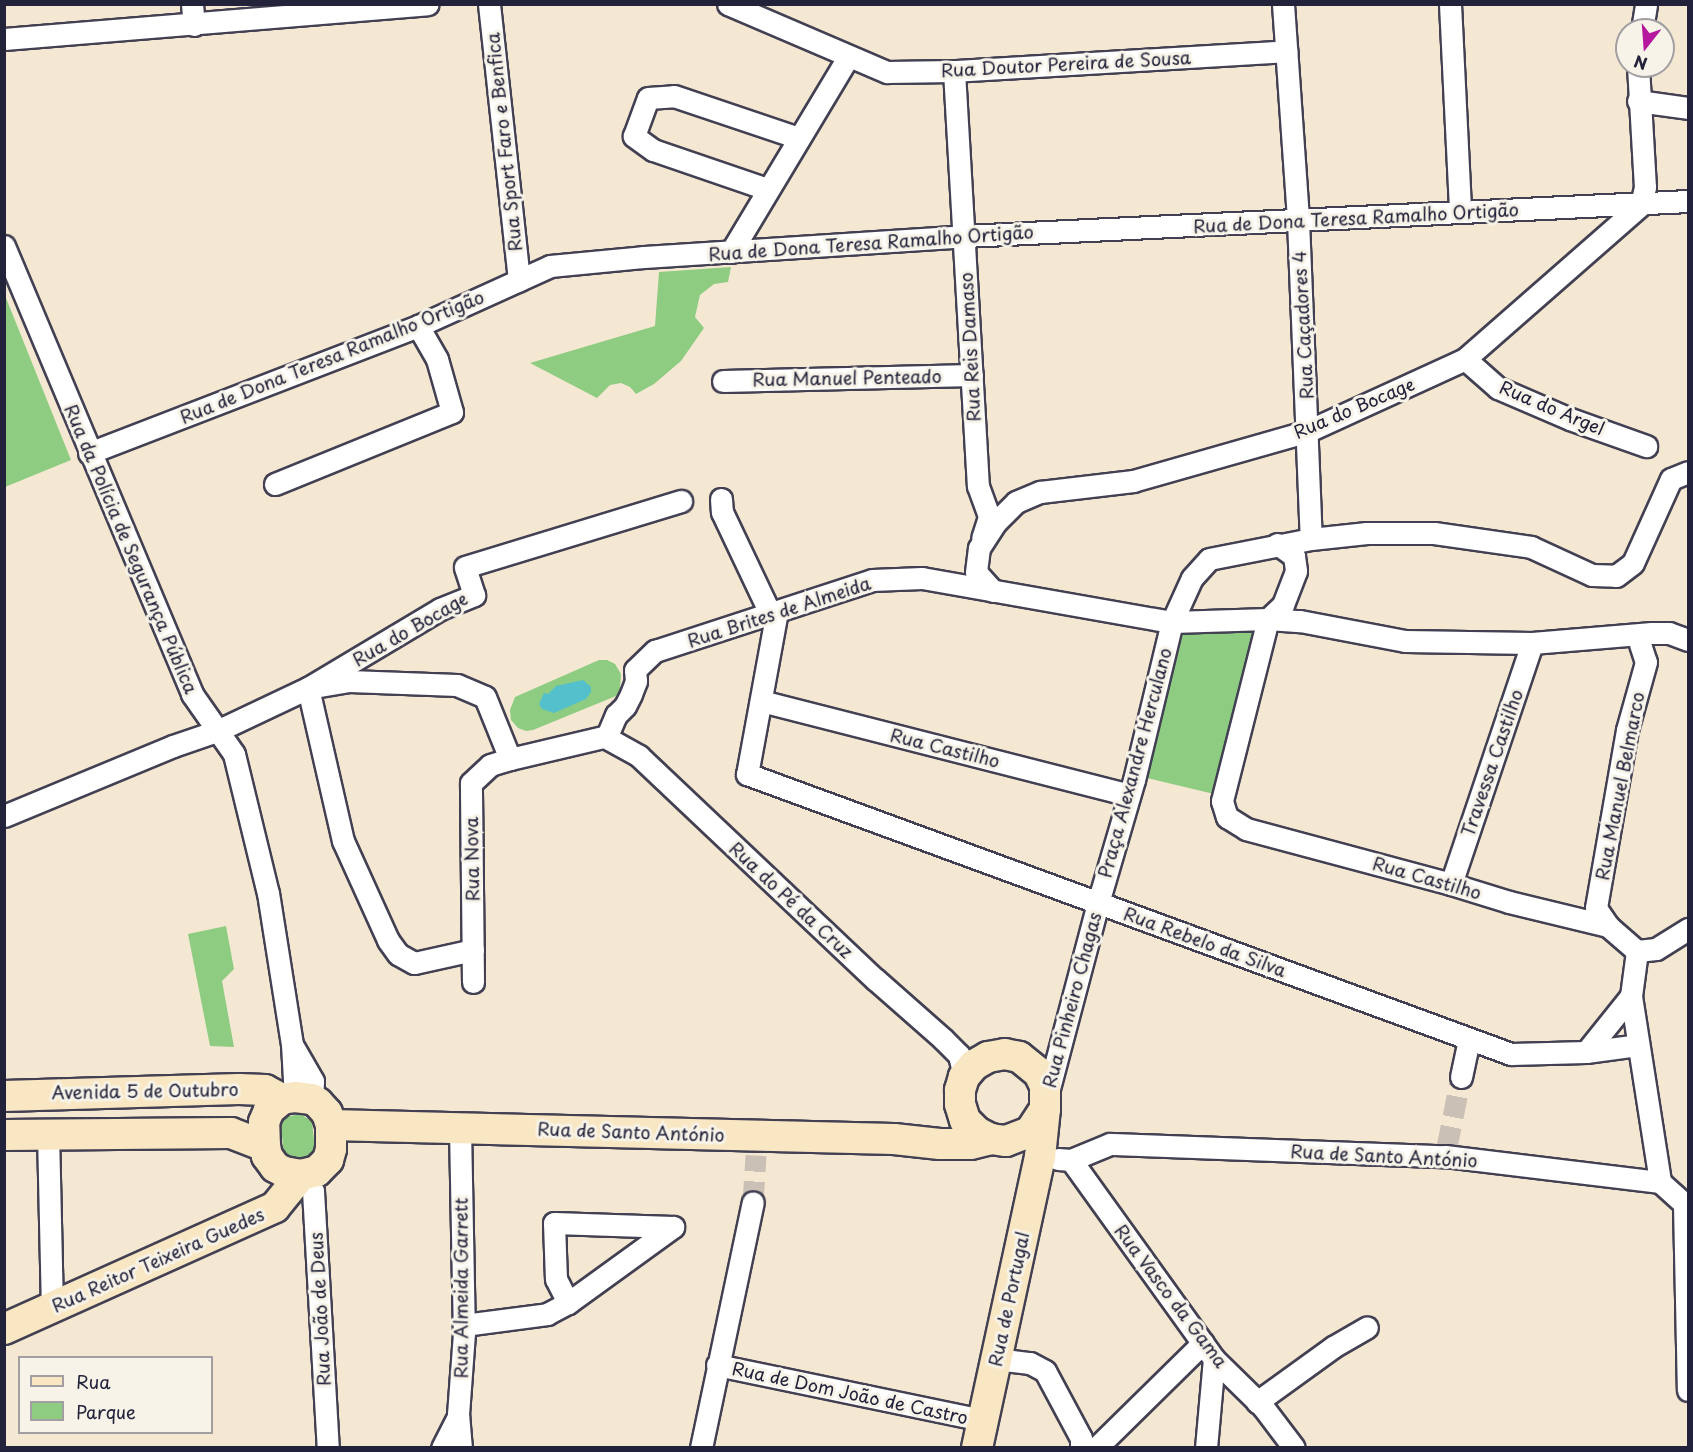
<!DOCTYPE html>
<meta charset="utf-8">
<style>
body{margin:0}
#map{position:relative;width:1693px;height:1452px;overflow:hidden;background:#f5e8d3;font-family:"Playpen Sans",sans-serif}
div>[style]{position:absolute}
[style*='--x']{left:calc(var(--x)*1px);top:calc(var(--y)*1px);width:calc(var(--w)*1px);rotate:calc(var(--a)*1deg)}
.green>*{inset:0;background:#8ecc82}
.water>*{inset:0;background:#53c0cc}
.street-tunnel>*{height:21px;margin-top:-10.5px;transform-origin:0;background:repeating-linear-gradient(90deg,#cbc0b5 0 21px,transparent 0 31px)}
.roads{filter:drop-shadow(2px 0 #424052) drop-shadow(-2px 0 #424052) drop-shadow(0 2px #424052) drop-shadow(0 -2px #424052)}
.street>*{height:21px;margin:-10.5px;padding:0 10.5px;transform-origin:10.5px;border-radius:10.5px;background:#fff}
.secondary>*{height:30px;margin:-15px;padding:0 15px;transform-origin:15px;border-radius:15px;background:#f9e7c3}
span{translate:-50% -50%;white-space:nowrap;text-align:center;line-height:1.15;-webkit-text-stroke:6px #f7f3e8;paint-order:stroke}
.street-label{font-size:18px;color:#22223b}
.frame{position:absolute;inset:0;border:6px solid #22223b;pointer-events:none}
.legend{position:absolute;left:18px;top:1356px;width:195px;height:78px;box-sizing:border-box;background:#f7f3e8;border:2px solid #a29fa3;margin:0;padding:8px 10px;list-style:none;font-size:18px;color:#22223b}
.legend li{display:flex;align-items:center;gap:12px;height:30px}
.legend b{width:30px;border:2px solid #a29fa3}
.north{position:absolute;left:1615px;top:18px;width:60px;height:60px;box-sizing:border-box;background:#f7f3e8;border:2px solid #a29fa3;border-radius:50%;rotate:197deg;font-size:16px;font-weight:700;line-height:24px;text-align:center;color:#22223b}
.north::after{content:'';display:block;margin:auto;width:21px;height:27px;background:#b5179e;clip-path:polygon(50% 0,100% 100%,50% 72%,0 100%)}
</style>
<div id="map">
<div class="green">
<div style="clip-path:polygon(731px 267px,728px 282px,714px 284px,700px 295px,695px 317px,704px 328px,681px 361px,654px 384px,636px 394px,630px 387px,621px 383px,610px 385px,597px 398px,530px 363px,655px 326px,659px 272px)"></div>
<div style="clip-path:polygon(4px 293px,71px 460px,5px 487px,4px 487px)"></div>
<div style="clip-path:polygon(1184px 629px,1258px 629px,1214px 794px,1147px 778px)"></div>
<div style="clip-path:polygon(599px 660px,607px 660px,615px 664px,621px 674px,620px 690px,616px 696px,533px 730px,526px 731px,518px 728px,511px 720px,510px 710px,515px 697px)"></div>
<div style="clip-path:polygon(226px 926px,234px 969px,222px 981px,234px 1047px,210px 1046px,188px 934px)"></div>
<div style="clip-path:polygon(300px 1114px,312px 1121px,315px 1150px,311px 1158px,294px 1162px,284px 1155px,281px 1126px,285px 1117px)"></div>
</div>
<div class="water">
<div style="clip-path:polygon(583px 680px,591px 687px,591px 692px,586px 699px,554px 713px,542px 709px,539px 704px,544px 693px,548px 694px,556px 686px)"></div>
</div>
<div class="street-tunnel">
<div style="--x:1447;--y:1147;--w:71;--a:-78.7"></div>
<div style="--x:753;--y:1202;--w:47;--a:-86.3"></div>
</div>
<div class="roads">
<div class="street">
<div style="--x:192;--y:4;--w:21;--a:85"></div>
<div style="--x:489;--y:4;--w:278;--a:83.8"></div>
<div style="--x:728;--y:4;--w:173;--a:23.2"></div>
<div style="--x:887;--y:72;--w:67;--a:-0.9"></div>
<div style="--x:954;--y:71;--w:333;--a:-3.4"></div>
<div style="--x:1283;--y:4;--w:217;--a:86"></div>
<div style="--x:1298;--y:220;--w:319;--a:87.7"></div>
<div style="--x:1450;--y:4;--w:208;--a:87.2"></div>
<div style="--x:1642;--y:30;--w:26;--a:-81"></div>
<div style="--x:4;--y:39;--w:425;--a:-4.7"></div>
<div style="--x:1638;--y:66;--w:121;--a:86.7"></div>
<div style="--x:1645;--y:187;--w:18;--a:103"></div>
<div style="--x:954;--y:71;--w:416;--a:86.7"></div>
<div style="--x:978;--y:486;--w:33;--a:70"></div>
<div style="--x:989;--y:517;--w:22;--a:108"></div>
<div style="--x:1638;--y:101;--w:50;--a:8"></div>
<div style="--x:767;--y:189;--w:120;--a:-161.1"></div>
<div style="--x:653;--y:150;--w:24;--a:-144"></div>
<div style="--x:634;--y:136;--w:40;--a:-69.8"></div>
<div style="--x:648;--y:98;--w:26;--a:-4"></div>
<div style="--x:674;--y:96;--w:132;--a:18.6"></div>
<div style="--x:4;--y:246;--w:486;--a:67.2"></div>
<div style="--x:192;--y:694;--w:73;--a:55"></div>
<div style="--x:234;--y:754;--w:143;--a:76.3"></div>
<div style="--x:268;--y:893;--w:153;--a:81"></div>
<div style="--x:292;--y:1044;--w:53;--a:86.8"></div>
<div style="--x:731;--y:252;--w:227;--a:-59"></div>
<div style="--x:1465;--y:359;--w:44;--a:41.3"></div>
<div style="--x:1498;--y:388;--w:78;--a:23.3"></div>
<div style="--x:1570;--y:419;--w:81;--a:19.6"></div>
<div style="--x:723;--y:381;--w:249;--a:-1.4"></div>
<div style="--x:89;--y:453;--w:353;--a:-21.1"></div>
<div style="--x:418;--y:326;--w:145;--a:-24.4"></div>
<div style="--x:550;--y:266;--w:93;--a:-5.5"></div>
<div style="--x:643;--y:257;--w:323;--a:-3.7"></div>
<div style="--x:965;--y:236;--w:724;--a:-2.77"></div>
<div style="--x:275;--y:484;--w:191;--a:-22.1"></div>
<div style="--x:452;--y:412;--w:55;--a:-105.8"></div>
<div style="--x:437;--y:359;--w:38;--a:-120"></div>
<div style="--x:721;--y:499;--w:13;--a:86"></div>
<div style="--x:722;--y:512;--w:112;--a:64.6"></div>
<div style="--x:1277;--y:544;--w:21;--a:35"></div>
<div style="--x:1294;--y:556;--w:15;--a:82"></div>
<div style="--x:1296;--y:571;--w:36;--a:111"></div>
<div style="--x:1283;--y:605;--w:21;--a:137"></div>
<div style="--x:1268;--y:619;--w:188;--a:104.2"></div>
<div style="--x:1222;--y:801;--w:17;--a:73"></div>
<div style="--x:1227;--y:817;--w:22;--a:32"></div>
<div style="--x:1246;--y:829;--w:212;--a:15"></div>
<div style="--x:1451;--y:884;--w:61;--a:17.2"></div>
<div style="--x:1509;--y:902;--w:102;--a:13.6"></div>
<div style="--x:993;--y:591;--w:25;--a:-132"></div>
<div style="--x:976;--y:572;--w:24;--a:-83"></div>
<div style="--x:979;--y:548;--w:31;--a:-57"></div>
<div style="--x:996;--y:522;--w:28;--a:-45"></div>
<div style="--x:1016;--y:502;--w:26;--a:-23"></div>
<div style="--x:1040;--y:492;--w:94;--a:-6.7"></div>
<div style="--x:1133;--y:481;--w:182;--a:-15.9"></div>
<div style="--x:1308;--y:431;--w:173;--a:-24.6"></div>
<div style="--x:1465;--y:359;--w:234;--a:-41.2"></div>
<div style="--x:777;--y:611;--w:166;--a:100.4"></div>
<div style="--x:747;--y:774;--w:814;--a:20.13"></div>
<div style="--x:1511;--y:1054;--w:75;--a:-1.5"></div>
<div style="--x:1586;--y:1052;--w:52;--a:-7.7"></div>
<div style="--x:1640;--y:644;--w:19;--a:72"></div>
<div style="--x:1646;--y:662;--w:71;--a:105.6"></div>
<div style="--x:1627;--y:730;--w:181;--a:99.9"></div>
<div style="--x:1596;--y:908;--w:22;--a:56"></div>
<div style="--x:1608;--y:926;--w:38;--a:41"></div>
<div style="--x:1637;--y:951;--w:19;--a:-6"></div>
<div style="--x:1656;--y:949;--w:38;--a:-32"></div>
<div style="--x:761;--y:701;--w:380;--a:14.3"></div>
<div style="--x:607;--y:736;--w:2;--a:153"></div>
<div style="--x:605;--y:737;--w:39;--a:29"></div>
<div style="--x:639;--y:756;--w:325;--a:43.4"></div>
<div style="--x:875;--y:979;--w:91;--a:41.4"></div>
<div style="--x:943;--y:1039;--w:23;--a:45"></div>
<div style="--x:959;--y:1055;--w:23;--a:77"></div>
<div style="--x:4;--y:816;--w:183;--a:-22.5"></div>
<div style="--x:173;--y:746;--w:46;--a:-18.8"></div>
<div style="--x:217;--y:731;--w:101;--a:-25.3"></div>
<div style="--x:308;--y:688;--w:154;--a:-30.9"></div>
<div style="--x:440;--y:609;--w:37;--a:-22"></div>
<div style="--x:474;--y:595;--w:29;--a:-108"></div>
<div style="--x:465;--y:567;--w:226;--a:-17"></div>
<div style="--x:1451;--y:884;--w:254;--a:-71.4"></div>
<div style="--x:473;--y:950;--w:60;--a:167.6"></div>
<div style="--x:414;--y:963;--w:18;--a:-151"></div>
<div style="--x:398;--y:954;--w:17;--a:-126"></div>
<div style="--x:388;--y:940;--w:109;--a:-114.4"></div>
<div style="--x:343;--y:841;--w:157;--a:-102.9"></div>
<div style="--x:308;--y:688;--w:42;--a:-9.7"></div>
<div style="--x:349;--y:681;--w:108;--a:2.1"></div>
<div style="--x:457;--y:685;--w:30;--a:23"></div>
<div style="--x:485;--y:697;--w:67;--a:68"></div>
<div style="--x:510;--y:759;--w:100;--a:-13.3"></div>
<div style="--x:607;--y:736;--w:23;--a:-67"></div>
<div style="--x:616;--y:715;--w:13;--a:-45"></div>
<div style="--x:625;--y:706;--w:13;--a:-63"></div>
<div style="--x:631;--y:694;--w:14;--a:-69"></div>
<div style="--x:636;--y:681;--w:11;--a:-95"></div>
<div style="--x:635;--y:670;--w:28;--a:-44"></div>
<div style="--x:655;--y:651;--w:228;--a:-18.1"></div>
<div style="--x:872;--y:580;--w:50;--a:-2.3"></div>
<div style="--x:922;--y:578;--w:254;--a:10"></div>
<div style="--x:1172;--y:622;--w:96;--a:-1.8"></div>
<div style="--x:1268;--y:619;--w:32;--a:4"></div>
<div style="--x:1300;--y:621;--w:107;--a:10.8"></div>
<div style="--x:1405;--y:641;--w:127;--a:0.9"></div>
<div style="--x:1532;--y:643;--w:120;--a:-4.8"></div>
<div style="--x:1652;--y:633;--w:17;--a:0"></div>
<div style="--x:1669;--y:633;--w:20;--a:20"></div>
<div style="--x:473;--y:982;--w:199;--a:-90.6"></div>
<div style="--x:471;--y:783;--w:26;--a:-43"></div>
<div style="--x:490;--y:765;--w:21;--a:-17"></div>
<div style="--x:1631;--y:996;--w:188;--a:81.1"></div>
<div style="--x:294;--y:1048;--w:38;--a:60"></div>
<div style="--x:313;--y:1081;--w:18;--a:93"></div>
<div style="--x:1586;--y:1052;--w:72;--a:-51.2"></div>
<div style="--x:1631;--y:996;--w:45;--a:-82.4"></div>
<div style="--x:1461;--y:1077;--w:39;--a:-78"></div>
<div style="--x:1047;--y:1096;--w:200;--a:-75.2"></div>
<div style="--x:1098;--y:903;--w:128;--a:-73.7"></div>
<div style="--x:1134;--y:780;--w:163;--a:-76.5"></div>
<div style="--x:1172;--y:622;--w:48;--a:-65.6"></div>
<div style="--x:1192;--y:578;--w:25;--a:-48"></div>
<div style="--x:1209;--y:559;--w:104;--a:-11.1"></div>
<div style="--x:1311;--y:539;--w:56;--a:-6.1"></div>
<div style="--x:1367;--y:533;--w:67;--a:0"></div>
<div style="--x:1434;--y:533;--w:98;--a:8.2"></div>
<div style="--x:1531;--y:547;--w:67;--a:24.7"></div>
<div style="--x:1592;--y:575;--w:24;--a:2"></div>
<div style="--x:1616;--y:576;--w:21;--a:-37"></div>
<div style="--x:1633;--y:563;--w:92;--a:-65.7"></div>
<div style="--x:1671;--y:479;--w:18;--a:-22"></div>
<div style="--x:460;--y:1128;--w:205;--a:88.9"></div>
<div style="--x:464;--y:1333;--w:81;--a:94.2"></div>
<div style="--x:458;--y:1414;--w:34;--a:85"></div>
<div style="--x:48;--y:1133;--w:175;--a:88.7"></div>
<div style="--x:1058;--y:1159;--w:13;--a:4"></div>
<div style="--x:1071;--y:1160;--w:245;--a:54.3"></div>
<div style="--x:1214;--y:1359;--w:69;--a:44.4"></div>
<div style="--x:1263;--y:1407;--w:51;--a:52.9"></div>
<div style="--x:1071;--y:1160;--w:42;--a:-22.3"></div>
<div style="--x:1110;--y:1144;--w:335;--a:2.1"></div>
<div style="--x:1445;--y:1156;--w:217;--a:6.9"></div>
<div style="--x:1660;--y:1182;--w:38;--a:42"></div>
<div style="--x:301;--y:1175;--w:20;--a:53"></div>
<div style="--x:313;--y:1191;--w:257;--a:86.7"></div>
<div style="--x:1684;--y:1204;--w:186;--a:88.8"></div>
<div style="--x:464;--y:1325;--w:84;--a:-7.5"></div>
<div style="--x:547;--y:1314;--w:24;--a:-28"></div>
<div style="--x:568;--y:1303;--w:130;--a:-35.9"></div>
<div style="--x:673;--y:1227;--w:119;--a:-178.1"></div>
<div style="--x:554;--y:1223;--w:56;--a:88"></div>
<div style="--x:556;--y:1279;--w:27;--a:63"></div>
<div style="--x:996;--y:1359;--w:34;--a:7"></div>
<div style="--x:1030;--y:1363;--w:17;--a:28"></div>
<div style="--x:1045;--y:1371;--w:76;--a:61.8"></div>
<div style="--x:1081;--y:1438;--w:10;--a:90"></div>
<div style="--x:717;--y:1365;--w:272;--a:11.7"></div>
<div style="--x:1257;--y:1402;--w:94;--a:-35.9"></div>
<div style="--x:1333;--y:1347;--w:39;--a:-30"></div>
<div style="--x:442;--y:1448;--w:36;--a:-63"></div>
<div style="--x:701;--y:1448;--w:251;--a:-78.1"></div>
<div style="--x:1096;--y:1448;--w:150;--a:-44.5"></div>
<div style="--x:1206;--y:1448;--w:89;--a:-84.9"></div>
</div>
<div class="secondary">
<div style="--x:4;--y:1096;--w:235;--a:-1.7"></div>
<div style="--x:239;--y:1089;--w:26;--a:2"></div>
<div style="--x:265;--y:1090;--w:19;--a:28"></div>
<div style="--x:295;--y:1097;--w:17;--a:7"></div>
<div style="--x:312;--y:1099;--w:7;--a:34"></div>
<div style="--x:318;--y:1103;--w:13;--a:48"></div>
<div style="--x:327;--y:1113;--w:13;--a:72"></div>
<div style="--x:331;--y:1125;--w:24;--a:90"></div>
<div style="--x:331;--y:1149;--w:11;--a:105"></div>
<div style="--x:328;--y:1160;--w:16;--a:135"></div>
<div style="--x:317;--y:1171;--w:16;--a:166"></div>
<div style="--x:301;--y:1175;--w:17;--a:-170"></div>
<div style="--x:284;--y:1172;--w:10;--a:-151"></div>
<div style="--x:275;--y:1167;--w:14;--a:-126"></div>
<div style="--x:267;--y:1156;--w:10;--a:-101"></div>
<div style="--x:265;--y:1146;--w:24;--a:-92"></div>
<div style="--x:264;--y:1122;--w:13;--a:-67"></div>
<div style="--x:269;--y:1110;--w:17;--a:-40"></div>
<div style="--x:282;--y:1099;--w:13;--a:-9"></div>
<div style="--x:331;--y:1125;--w:563;--a:1.42"></div>
<div style="--x:894;--y:1139;--w:46;--a:6.2"></div>
<div style="--x:940;--y:1144;--w:31;--a:0"></div>
<div style="--x:971;--y:1144;--w:21;--a:-14"></div>
<div style="--x:991;--y:1139;--w:15;--a:8"></div>
<div style="--x:1006;--y:1141;--w:26;--a:-21"></div>
<div style="--x:1030;--y:1132;--w:27;--a:-57"></div>
<div style="--x:1045;--y:1109;--w:23;--a:-90"></div>
<div style="--x:1045;--y:1086;--w:14;--a:-115"></div>
<div style="--x:1039;--y:1073;--w:26;--a:-141"></div>
<div style="--x:1019;--y:1057;--w:14;--a:-168"></div>
<div style="--x:1005;--y:1054;--w:17;--a:170"></div>
<div style="--x:988;--y:1057;--w:16;--a:150"></div>
<div style="--x:974;--y:1065;--w:16;--a:130"></div>
<div style="--x:964;--y:1077;--w:14;--a:107"></div>
<div style="--x:960;--y:1090;--w:14;--a:90"></div>
<div style="--x:960;--y:1104;--w:17;--a:73"></div>
<div style="--x:965;--y:1120;--w:17;--a:45"></div>
<div style="--x:977;--y:1132;--w:16;--a:27"></div>
<div style="--x:4;--y:1135;--w:227;--a:-0.5"></div>
<div style="--x:231;--y:1133;--w:36;--a:21"></div>
<div style="--x:4;--y:1329;--w:297;--a:-24.2"></div>
<div style="--x:275;--y:1207;--w:41;--a:-50.9"></div>
<div style="--x:977;--y:1448;--w:298;--a:-77.8"></div>
<div style="--x:1040;--y:1157;--w:48;--a:-84.1"></div>
</div>
</div>
<div class="street-label">
<span style="left:1066px;top:64px;rotate:-3deg">Rua Doutor Pereira de Sousa</span>
<span style="left:504px;top:142px;rotate:-96deg">Rua Sport Faro e Benfica</span>
<span style="left:1356px;top:218px;rotate:-3deg">Rua de Dona Teresa Ramalho Ortigão</span>
<span style="left:871px;top:243px;rotate:-4deg">Rua de Dona Teresa Ramalho Ortigão</span>
<span style="left:1303px;top:325px;rotate:-93deg">Rua Caçadores 4</span>
<span style="left:970px;top:347px;rotate:-93deg">Rua Reis Damaso</span>
<span style="left:332px;top:357px;rotate:-22deg">Rua de Dona Teresa Ramalho Ortigão</span>
<span style="left:847px;top:378px;rotate:-1deg">Rua Manuel Penteado</span>
<span style="left:1354px;top:408px;rotate:-23deg">Rua do Bocage</span>
<span style="left:1552px;top:408px;rotate:23deg">Rua do Argel</span>
<span style="left:131px;top:549px;rotate:67deg">Rua da Polícia de Segurança Pública</span>
<span style="left:779px;top:612px;rotate:-18deg">Rua Brites de Almeida</span>
<span style="left:410px;top:629px;rotate:-30deg">Rua do Bocage</span>
<span style="left:945px;top:748px;rotate:14deg">Rua Castilho</span>
<span style="left:1135px;top:763px;rotate:-75deg">Praça Alexandre Herculano</span>
<span style="left:1492px;top:763px;rotate:-71deg">Travessa Castilho</span>
<span style="left:1620px;top:786px;rotate:-79deg">Rua Manuel Belmarco</span>
<span style="left:472px;top:859px;rotate:-91deg">Rua Nova</span>
<span style="left:1427px;top:878px;rotate:16deg">Rua Castilho</span>
<span style="left:791px;top:900px;rotate:43deg">Rua do Pé da Cruz</span>
<span style="left:1205px;top:942px;rotate:20deg">Rua Rebelo da Silva</span>
<span style="left:1072px;top:1000px;rotate:-75deg">Rua Pinheiro Chagas</span>
<span style="left:145px;top:1091px;rotate:-1deg">Avenida 5 de Outubro</span>
<span style="left:631px;top:1132px;rotate:2deg">Rua de Santo António</span>
<span style="left:1384px;top:1156px;rotate:3deg">Rua de Santo António</span>
<span style="left:158px;top:1260px;rotate:-24deg">Rua Reitor Teixeira Guedes</span>
<span style="left:461px;top:1288px;rotate:-90deg">Rua Almeida Garrett</span>
<span style="left:1171px;top:1296px;rotate:53deg">Rua Vasco da Gama</span>
<span style="left:1009px;top:1299px;rotate:-78deg">Rua de Portugal</span>
<span style="left:320px;top:1309px;rotate:-93deg">Rua João de Deus</span>
<span style="left:850px;top:1393px;rotate:12deg">Rua de Dom João de Castro</span>
</div>
<div class="frame"></div>
<ul class="legend">
<li><b style="height:8px;background:#f9e7c3"></b>Rua</li>
<li><b style="height:16px;background:#8ecc82"></b>Parque</li>
</ul>
<div class="north">N</div>
</div>
